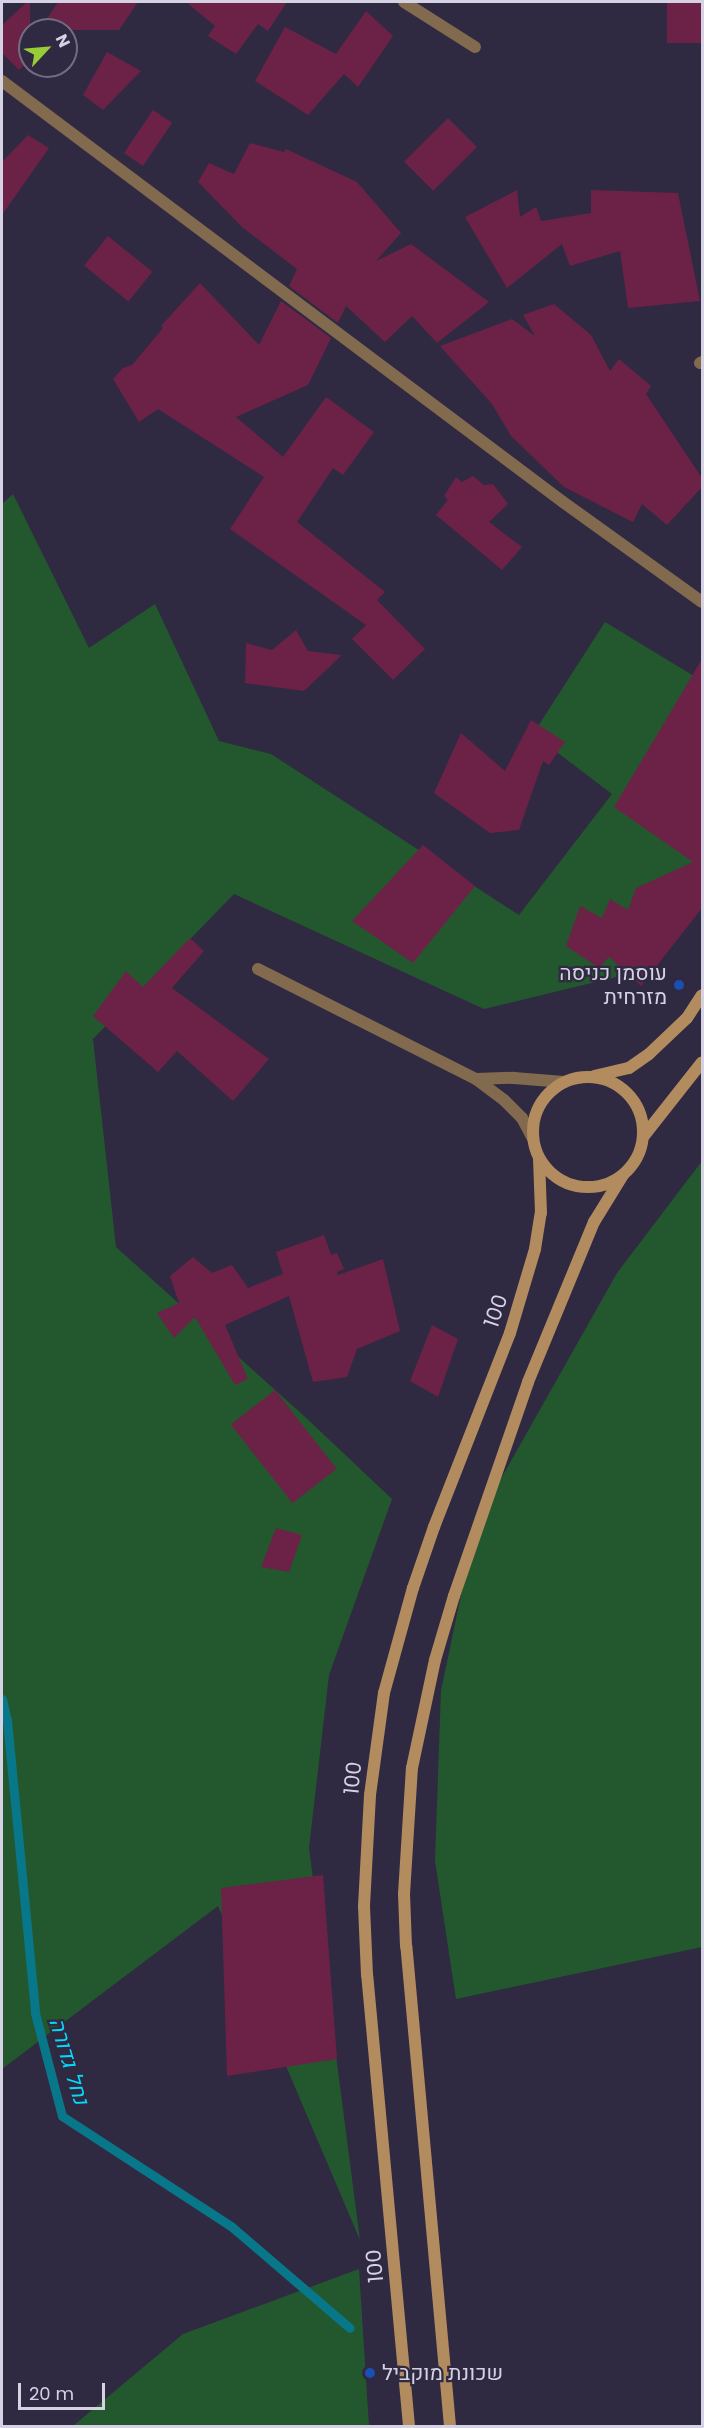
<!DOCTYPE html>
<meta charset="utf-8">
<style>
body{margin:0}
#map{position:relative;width:704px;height:2428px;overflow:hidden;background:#2f2942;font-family:Poppins,Heebo,sans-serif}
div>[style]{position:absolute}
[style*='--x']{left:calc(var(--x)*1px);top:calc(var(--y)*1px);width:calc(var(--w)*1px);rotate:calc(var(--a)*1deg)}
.green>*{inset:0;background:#23582e}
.stream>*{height:9px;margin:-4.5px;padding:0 4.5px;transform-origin:4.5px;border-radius:4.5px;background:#08778a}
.building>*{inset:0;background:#6c2246;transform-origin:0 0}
.street>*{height:12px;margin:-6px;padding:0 6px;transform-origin:6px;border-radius:6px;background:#826a4e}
.secondary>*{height:12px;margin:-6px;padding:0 6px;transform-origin:6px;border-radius:6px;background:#b28b5e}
.secondary>.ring{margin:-6px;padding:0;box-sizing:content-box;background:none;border:12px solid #b28b5e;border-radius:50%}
.dots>*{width:16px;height:16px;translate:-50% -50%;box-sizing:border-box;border:3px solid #2f2942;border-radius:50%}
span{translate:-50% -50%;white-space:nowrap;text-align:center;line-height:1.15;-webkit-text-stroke:4.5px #2f2942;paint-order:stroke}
.poi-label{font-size:21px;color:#d5d2e3}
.right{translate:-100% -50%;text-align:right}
.left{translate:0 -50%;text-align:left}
.street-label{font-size:21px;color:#d5d2e3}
.water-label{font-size:22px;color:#04dafb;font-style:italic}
.frame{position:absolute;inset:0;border:3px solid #d5d2e3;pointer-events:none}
.north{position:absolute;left:18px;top:18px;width:60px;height:60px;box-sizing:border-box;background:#2f2942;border:2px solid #716d82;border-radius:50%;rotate:64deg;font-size:16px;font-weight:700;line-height:24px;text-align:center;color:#d5d2e3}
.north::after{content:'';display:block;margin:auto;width:21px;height:27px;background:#98cb37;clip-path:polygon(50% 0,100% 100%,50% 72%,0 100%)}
.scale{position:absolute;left:18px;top:2383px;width:87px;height:27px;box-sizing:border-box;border:3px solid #d5d2e3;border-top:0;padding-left:8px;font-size:18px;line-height:21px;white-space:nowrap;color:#d5d2e3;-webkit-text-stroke:4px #2f2942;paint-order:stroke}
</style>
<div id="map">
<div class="green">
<div style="clip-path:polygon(13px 494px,89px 648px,155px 604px,219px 741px,271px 754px,519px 915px,612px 794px,533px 734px,605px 622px,702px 681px,702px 883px,633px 973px,484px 1009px,234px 894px,93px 1039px,116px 1247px,303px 1415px,392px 1499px,329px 1675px,309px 1848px,360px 2240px,218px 1906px,2px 2069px,2px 504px)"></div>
<div style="clip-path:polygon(702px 1161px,702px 1947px,456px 1999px,435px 1861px,441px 1691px,476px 1523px,617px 1273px)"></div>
<div style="clip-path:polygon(359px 2269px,369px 2426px,73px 2426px,183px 2334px)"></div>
</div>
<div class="stream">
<div style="--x:2;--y:1699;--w:22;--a:77"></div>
<div style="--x:7;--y:1720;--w:294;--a:84.5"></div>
<div style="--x:35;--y:2013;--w:106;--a:75.3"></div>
<div style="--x:62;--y:2116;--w:203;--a:33.1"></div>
<div style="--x:232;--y:2227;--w:155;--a:40.6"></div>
</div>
<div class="building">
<div style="clip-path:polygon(27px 2px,30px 2px,30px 60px,19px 70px,2px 53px,2px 25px)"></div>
<div style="clip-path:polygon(58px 2px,138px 2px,119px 30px,61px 30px,48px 17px)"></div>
<div style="clip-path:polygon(186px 2px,287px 2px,268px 31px,258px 24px,236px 54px,208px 36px,215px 26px)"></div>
<div style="left:667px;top:2px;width:35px;height:41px"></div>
<div style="clip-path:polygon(366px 11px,393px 36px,358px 87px,344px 74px,308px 115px,255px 81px,285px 27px,336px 54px)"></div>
<div style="clip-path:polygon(107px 52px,141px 71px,103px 110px,83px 95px)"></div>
<div style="left:153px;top:110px;width:23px;height:52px;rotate:34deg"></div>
<div style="left:448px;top:118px;width:41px;height:62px;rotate:45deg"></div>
<div style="clip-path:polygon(28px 135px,49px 148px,2px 215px,2px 162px)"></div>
<div style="clip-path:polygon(250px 143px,284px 152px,286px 149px,357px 182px,401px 233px,376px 261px,411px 244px,489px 302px,437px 343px,412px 316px,385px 342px,346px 306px,338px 323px,289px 286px,297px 269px,243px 228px,198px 182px,209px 163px,234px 174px)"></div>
<div style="clip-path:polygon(517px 190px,520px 217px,536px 207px,541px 221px,591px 213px,591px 190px,678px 193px,700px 301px,628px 308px,620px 251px,570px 266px,562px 244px,507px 288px,465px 217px)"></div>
<div style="left:108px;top:236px;width:57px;height:38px;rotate:39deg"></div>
<div style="clip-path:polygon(200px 283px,259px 345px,281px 301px,331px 338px,308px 385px,236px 417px,283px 457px,326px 397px,374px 432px,343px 475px,333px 468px,297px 522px,385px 592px,377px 600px,425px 649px,393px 680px,352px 639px,366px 625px,230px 529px,264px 477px,158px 409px,139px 422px,113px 379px,123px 368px,132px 365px,163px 328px,161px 326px)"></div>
<div style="clip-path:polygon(554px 304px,591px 335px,610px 371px,619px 359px,651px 386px,646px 394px,702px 478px,702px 487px,667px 525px,642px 504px,633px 522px,564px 487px,511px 436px,492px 404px,440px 346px,512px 319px,535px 336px,523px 315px)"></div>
<div style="clip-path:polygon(473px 476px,484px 485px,493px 484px,508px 504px,489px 522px,522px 547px,502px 570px,436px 515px,448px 500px,444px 496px,456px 477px,462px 482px)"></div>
<div style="clip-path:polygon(296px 630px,308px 651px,342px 655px,304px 691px,245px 683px,246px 643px,272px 650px)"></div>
<div style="clip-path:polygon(702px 659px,702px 908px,641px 986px,609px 957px,599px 968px,566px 946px,580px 906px,602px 918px,610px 899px,628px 910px,636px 888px,693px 862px,614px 807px)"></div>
<div style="clip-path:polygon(531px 720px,565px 742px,549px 765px,543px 761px,519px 830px,490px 833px,434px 793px,461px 733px,505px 771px)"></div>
<div style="clip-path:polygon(423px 845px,475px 886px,413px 963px,352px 921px)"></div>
<div style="clip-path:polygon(190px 938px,204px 951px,172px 988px,269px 1059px,233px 1101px,177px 1051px,158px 1072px,93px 1016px,126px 971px,143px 987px)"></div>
<div style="clip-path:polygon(324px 1235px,331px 1255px,337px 1253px,344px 1269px,337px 1272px,338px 1275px,383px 1259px,400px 1331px,357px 1349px,347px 1377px,313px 1382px,289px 1296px,225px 1325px,248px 1379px,235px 1385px,195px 1317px,174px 1338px,157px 1313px,179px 1303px,170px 1276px,193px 1257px,212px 1273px,232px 1265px,248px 1288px,283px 1274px,276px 1252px)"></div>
<div style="clip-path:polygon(432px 1325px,458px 1339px,438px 1397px,410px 1381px)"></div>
<div style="left:275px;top:1390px;width:100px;height:56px;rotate:52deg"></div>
<div style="clip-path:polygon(276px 1528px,302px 1535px,289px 1572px,261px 1567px)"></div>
<div style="clip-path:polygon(323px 1875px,337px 2059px,227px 2076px,221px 1888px)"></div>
</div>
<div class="street">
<div style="--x:404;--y:2;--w:84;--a:32.4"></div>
<div style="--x:2;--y:81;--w:701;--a:36.89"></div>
<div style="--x:563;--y:502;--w:171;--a:35.7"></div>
<div style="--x:700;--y:363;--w:2;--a:-27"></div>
<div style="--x:258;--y:969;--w:244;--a:26.8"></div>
<div style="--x:476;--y:1079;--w:35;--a:37"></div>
<div style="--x:504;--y:1100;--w:25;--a:45"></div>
<div style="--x:522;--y:1118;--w:24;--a:62"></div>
<div style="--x:476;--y:1079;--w:38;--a:-2"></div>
<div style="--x:514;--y:1078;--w:50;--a:4.6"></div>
</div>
<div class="secondary">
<div style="--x:594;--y:1076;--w:36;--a:-13"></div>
<div style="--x:629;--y:1068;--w:24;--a:-35"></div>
<div style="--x:649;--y:1054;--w:52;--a:-43.5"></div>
<div style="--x:687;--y:1018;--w:27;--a:-57"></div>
<div class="ring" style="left:533px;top:1077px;width:98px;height:98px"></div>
<div style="--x:643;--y:1137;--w:95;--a:-51.8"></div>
<div style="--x:409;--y:2426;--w:453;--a:-95.3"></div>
<div style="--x:367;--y:1975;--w:69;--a:-92.5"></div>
<div style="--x:364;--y:1906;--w:111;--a:-86.9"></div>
<div style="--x:370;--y:1795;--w:103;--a:-82.2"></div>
<div style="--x:384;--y:1693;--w:109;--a:-74.6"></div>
<div style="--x:413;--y:1588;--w:65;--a:-71"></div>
<div style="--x:434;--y:1527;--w:208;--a:-68.6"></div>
<div style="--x:510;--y:1333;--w:88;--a:-73.4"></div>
<div style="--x:535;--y:1249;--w:36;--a:-81"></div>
<div style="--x:541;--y:1213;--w:55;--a:-92.1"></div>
<div style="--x:450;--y:2426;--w:482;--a:-95.2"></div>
<div style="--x:406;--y:1946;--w:52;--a:-92.2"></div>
<div style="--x:404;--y:1894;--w:126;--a:-86.4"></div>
<div style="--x:412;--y:1768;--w:110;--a:-78"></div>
<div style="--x:435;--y:1660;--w:67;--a:-73.5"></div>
<div style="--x:454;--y:1596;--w:226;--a:-70.9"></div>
<div style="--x:528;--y:1382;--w:173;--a:-67.6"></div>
<div style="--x:594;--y:1222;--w:55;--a:-58.3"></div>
</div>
<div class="dots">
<div style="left:679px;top:985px;background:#1a4fb4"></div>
<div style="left:370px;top:2373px;background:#1a4fb4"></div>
</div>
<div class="poi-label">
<span class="right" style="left:667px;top:985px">עוסמן כניסה<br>מזרחית</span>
<span class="left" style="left:382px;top:2373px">שכונת מוקביל</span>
</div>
<div class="street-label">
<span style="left:496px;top:1311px;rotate:-71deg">100</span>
<span style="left:353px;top:1778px;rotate:-84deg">100</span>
<span style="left:375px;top:2266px;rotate:-95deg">100</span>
</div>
<div class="water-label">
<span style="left:69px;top:2061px;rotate:73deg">נחל גדורה</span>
</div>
<div class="frame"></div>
<div class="north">N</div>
<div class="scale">20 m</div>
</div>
